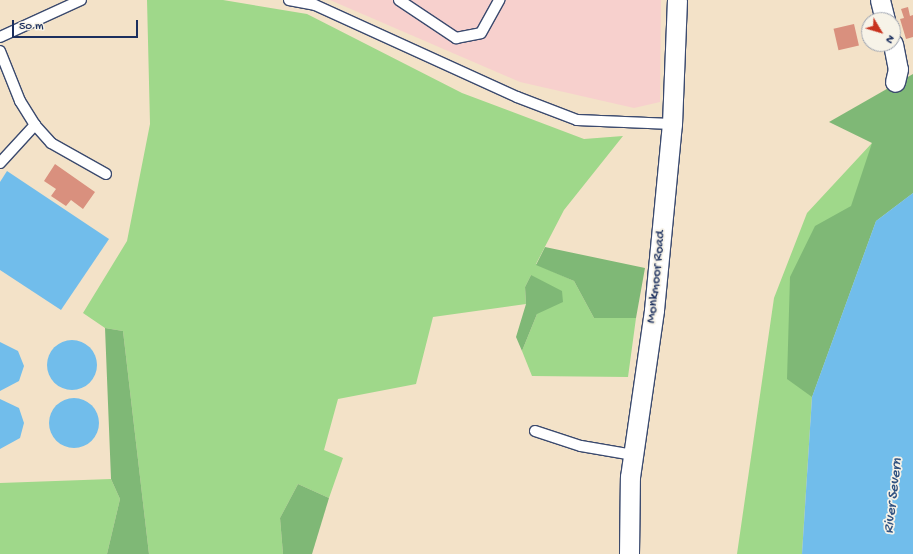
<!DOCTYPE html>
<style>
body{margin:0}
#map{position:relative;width:913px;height:554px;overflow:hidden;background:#f3e2c8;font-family:"Gochi Hand",sans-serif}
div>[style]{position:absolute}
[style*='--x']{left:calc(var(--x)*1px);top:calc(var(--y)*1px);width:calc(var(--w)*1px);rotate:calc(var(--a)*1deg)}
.built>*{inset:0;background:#f7d0cd}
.green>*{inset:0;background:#9fd88a}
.forest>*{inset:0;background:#7fb876}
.water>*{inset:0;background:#71bdeb}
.round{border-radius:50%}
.building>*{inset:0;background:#d9907e;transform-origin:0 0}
.roads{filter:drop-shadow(1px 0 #3b4a6e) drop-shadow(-1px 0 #3b4a6e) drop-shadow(0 1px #3b4a6e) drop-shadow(0 -1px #3b4a6e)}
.lane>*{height:10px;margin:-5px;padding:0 5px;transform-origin:5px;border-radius:5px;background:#fff}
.street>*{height:19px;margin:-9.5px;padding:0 9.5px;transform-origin:9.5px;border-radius:9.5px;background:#fff}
span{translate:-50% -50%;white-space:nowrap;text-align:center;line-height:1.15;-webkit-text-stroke:3.5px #f7f3e8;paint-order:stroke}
.street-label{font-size:14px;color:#1b2f5e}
.water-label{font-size:15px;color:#305281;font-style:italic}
.north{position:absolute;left:861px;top:12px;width:40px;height:40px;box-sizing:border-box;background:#f7f3e8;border:1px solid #9fa5b1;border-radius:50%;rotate:128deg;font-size:11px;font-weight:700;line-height:16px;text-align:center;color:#1b2f5e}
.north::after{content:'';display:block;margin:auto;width:14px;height:18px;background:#c8321e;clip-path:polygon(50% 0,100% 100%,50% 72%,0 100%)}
.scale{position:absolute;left:12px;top:20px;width:126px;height:18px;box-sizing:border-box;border:2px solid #1b2f5e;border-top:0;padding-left:5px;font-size:12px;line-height:14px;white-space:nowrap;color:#1b2f5e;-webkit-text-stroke:3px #f7f3e8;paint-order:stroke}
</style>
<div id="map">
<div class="built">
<div style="clip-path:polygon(330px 0,661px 0,660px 102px,634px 108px,520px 82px)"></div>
</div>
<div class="green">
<div style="clip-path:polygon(147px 0,223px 0,307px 14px,462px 93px,584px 139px,623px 136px,564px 210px,536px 264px,574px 281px,594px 318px,636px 318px,628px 377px,532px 376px,522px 351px,537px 314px,531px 275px,525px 287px,526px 304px,433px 317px,416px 384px,338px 399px,324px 450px,343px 458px,329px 498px,298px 484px,280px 518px,283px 554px,149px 554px,123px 331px,105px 328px,83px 313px,127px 241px,150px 124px)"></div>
<div style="clip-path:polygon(872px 143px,913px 193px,876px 221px,812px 397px,802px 554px,737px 554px,774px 298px,807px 213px)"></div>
<div style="clip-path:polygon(111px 479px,120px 499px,107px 554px,0 554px,0 483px)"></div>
</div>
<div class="forest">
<div style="clip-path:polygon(913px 74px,913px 193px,876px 221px,812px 397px,787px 379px,790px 277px,815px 226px,851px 206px,872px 143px,829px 122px)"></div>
<div style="clip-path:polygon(545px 247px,645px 268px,636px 318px,594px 318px,574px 281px,536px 265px)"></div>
<div style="clip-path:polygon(531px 275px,562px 291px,563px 302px,537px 314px,522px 351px,516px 337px,526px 304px,525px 287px)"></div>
<div style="clip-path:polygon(105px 328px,123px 331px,149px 554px,107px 554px,120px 499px,111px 479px)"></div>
<div style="clip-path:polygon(298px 484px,329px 498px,312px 554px,283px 554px,280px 518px)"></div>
</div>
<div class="water">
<div style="clip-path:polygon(7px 171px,109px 239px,61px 310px,0 270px,0 182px)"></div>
<div style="clip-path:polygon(913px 193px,913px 554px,802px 554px,812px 397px,876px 221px)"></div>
<div class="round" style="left:47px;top:340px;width:50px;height:50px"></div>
<div style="clip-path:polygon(0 342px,18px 351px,24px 366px,19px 381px,0 391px)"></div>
<div class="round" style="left:49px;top:398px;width:50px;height:50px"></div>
<div style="clip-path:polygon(0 399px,19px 408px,24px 423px,20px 438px,0 449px)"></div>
</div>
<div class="building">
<div style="clip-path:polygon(908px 7px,910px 16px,913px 15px,913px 37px,906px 39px,900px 19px,904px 18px,901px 9px)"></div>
<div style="left:854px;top:24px;width:22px;height:21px;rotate:77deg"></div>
<div style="clip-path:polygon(55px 164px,95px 192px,83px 209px,71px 200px,66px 206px,51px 196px,56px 189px,44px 181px)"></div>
</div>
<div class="roads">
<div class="lane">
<div style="--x:289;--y:0;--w:26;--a:11"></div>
<div style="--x:315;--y:5;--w:222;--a:24.5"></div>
<div style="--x:517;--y:97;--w:64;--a:21"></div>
<div style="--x:577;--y:120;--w:95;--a:2.4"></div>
<div style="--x:399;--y:0;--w:69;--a:33.7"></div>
<div style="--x:456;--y:38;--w:25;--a:-11"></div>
<div style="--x:481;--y:33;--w:38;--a:-61"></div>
<div style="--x:0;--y:37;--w:89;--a:-24.6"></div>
<div style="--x:0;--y:51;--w:54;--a:68.2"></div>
<div style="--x:20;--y:101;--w:28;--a:58"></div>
<div style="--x:35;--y:125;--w:24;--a:48"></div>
<div style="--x:51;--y:143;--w:63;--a:29.4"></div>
<div style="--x:0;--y:163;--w:52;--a:-47.4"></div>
<div style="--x:535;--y:431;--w:48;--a:18.1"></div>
<div style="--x:581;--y:446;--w:53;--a:9.8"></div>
</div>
<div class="street">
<div style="--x:880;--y:0;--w:21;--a:76"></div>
<div style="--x:893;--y:44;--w:25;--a:79"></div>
<div style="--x:898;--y:69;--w:13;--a:103"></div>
<div style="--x:629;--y:554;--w:77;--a:-89.3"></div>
<div style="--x:630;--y:477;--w:169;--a:-81.8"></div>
<div style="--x:654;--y:310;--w:187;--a:-84.5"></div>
<div style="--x:672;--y:124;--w:124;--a:-87.7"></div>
</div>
</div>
<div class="street-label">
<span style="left:657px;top:277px;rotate:-84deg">Monkmoor Road</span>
</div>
<div class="water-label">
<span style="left:894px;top:496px;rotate:-83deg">River Severn</span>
</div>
<div class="north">N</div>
<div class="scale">50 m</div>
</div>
